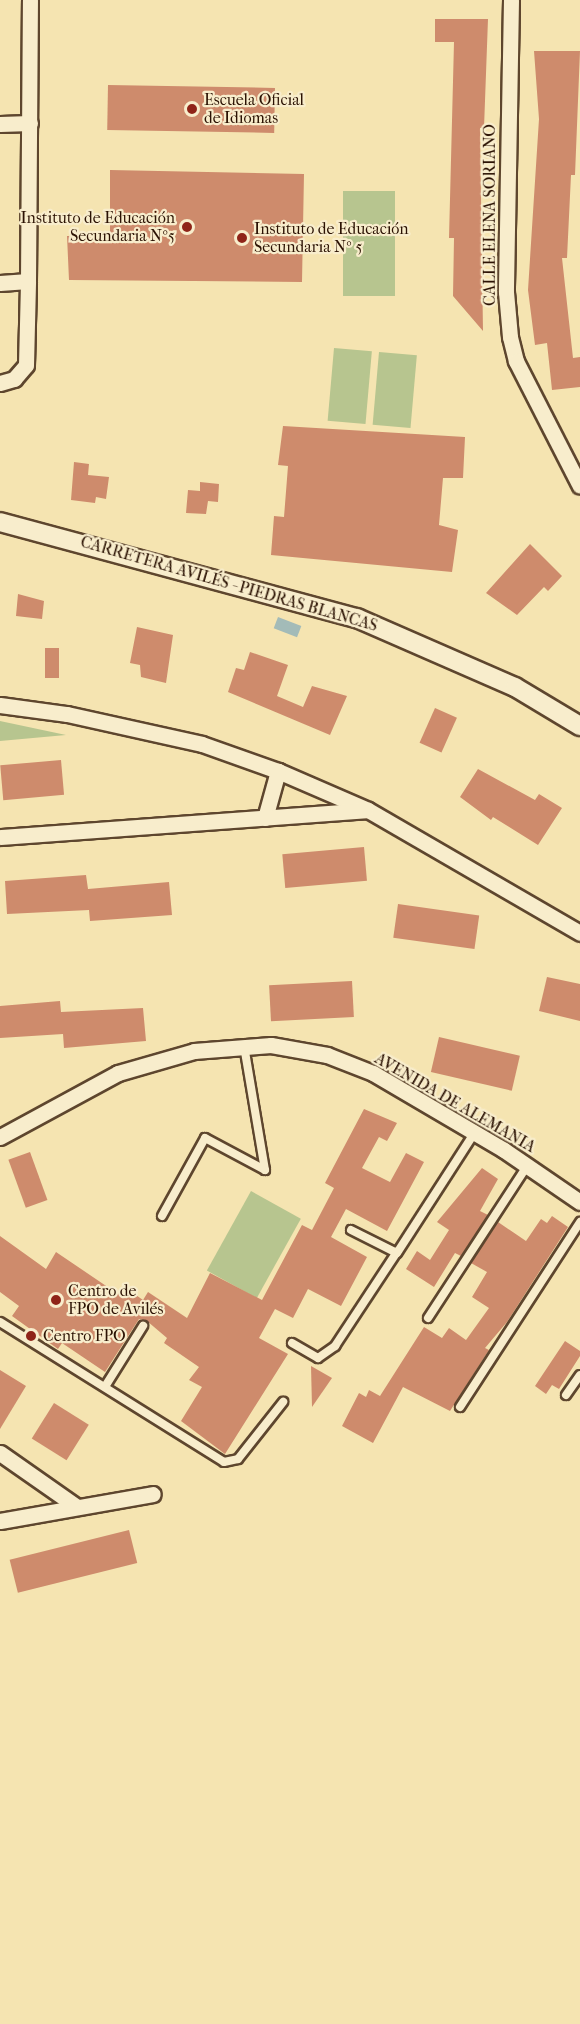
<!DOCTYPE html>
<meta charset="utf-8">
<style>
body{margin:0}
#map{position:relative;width:580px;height:2024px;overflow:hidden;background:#f5e4b1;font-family:"IM FELL French Canon",serif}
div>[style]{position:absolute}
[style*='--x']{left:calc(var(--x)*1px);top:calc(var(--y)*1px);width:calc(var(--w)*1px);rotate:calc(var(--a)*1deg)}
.green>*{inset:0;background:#b7c58f;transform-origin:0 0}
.water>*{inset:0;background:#a3bbb8;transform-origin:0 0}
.building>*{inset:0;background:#ce8b6c;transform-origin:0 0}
.roads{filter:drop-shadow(2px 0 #5e462e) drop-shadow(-2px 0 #5e462e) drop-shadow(0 2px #5e462e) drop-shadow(0 -2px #5e462e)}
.service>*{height:8px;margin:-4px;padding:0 4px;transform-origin:4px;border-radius:4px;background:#f8edcc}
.minor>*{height:15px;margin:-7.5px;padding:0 7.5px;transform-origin:7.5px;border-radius:7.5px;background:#f8edcc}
.tertiary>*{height:18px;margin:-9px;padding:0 9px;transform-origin:9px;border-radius:9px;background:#f8edcc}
.dots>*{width:16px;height:16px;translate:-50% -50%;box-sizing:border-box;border:3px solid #f8edcc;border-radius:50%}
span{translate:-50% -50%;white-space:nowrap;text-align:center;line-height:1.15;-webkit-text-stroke:4.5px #f8edcc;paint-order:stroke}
.poi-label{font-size:16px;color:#2b1203}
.left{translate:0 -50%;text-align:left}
.right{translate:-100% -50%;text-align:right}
.street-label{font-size:16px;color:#2b1203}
</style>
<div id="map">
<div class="green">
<div style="left:343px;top:191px;width:52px;height:105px"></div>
<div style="left:334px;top:348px;width:38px;height:73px;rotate:5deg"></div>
<div style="left:379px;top:352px;width:38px;height:73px;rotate:5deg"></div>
<div style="clip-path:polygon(0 721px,66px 735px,0 741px)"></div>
<div style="left:251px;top:1191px;width:57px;height:91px;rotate:29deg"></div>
</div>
<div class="water">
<div style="left:278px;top:617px;width:25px;height:12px;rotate:21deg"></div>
</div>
<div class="building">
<div style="clip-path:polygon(435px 19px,488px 19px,484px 128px,480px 128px,483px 331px,453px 296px,454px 238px,449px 238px,454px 42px,435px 42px)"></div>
<div style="clip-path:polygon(534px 51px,580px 51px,575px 175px,571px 175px,567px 258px,562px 258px,573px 358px,580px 357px,580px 387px,552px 390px,547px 343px,535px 345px,528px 290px,539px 119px)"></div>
<div style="left:108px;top:85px;width:167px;height:45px;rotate:1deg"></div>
<div style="clip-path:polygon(110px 170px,304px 174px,302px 282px,69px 280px,67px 236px,110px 237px)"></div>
<div style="clip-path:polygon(283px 426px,465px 437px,463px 478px,443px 478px,439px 525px,458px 530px,452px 572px,271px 555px,274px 516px,284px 517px,288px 466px,278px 465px)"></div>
<div style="clip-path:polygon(74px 462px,89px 464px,88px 475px,109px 477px,106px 499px,96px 497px,95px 503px,71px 500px)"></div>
<div style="clip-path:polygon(200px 482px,219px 484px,218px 502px,208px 501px,206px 514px,186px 513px,188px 490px,200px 491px)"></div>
<div style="clip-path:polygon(530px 544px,562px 576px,548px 591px,544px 587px,517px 615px,486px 593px)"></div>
<div style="clip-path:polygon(18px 594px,44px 601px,42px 619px,16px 616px)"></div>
<div style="clip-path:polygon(137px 627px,173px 635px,166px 683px,141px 677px,140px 665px,130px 663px)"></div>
<div style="left:45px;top:648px;width:14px;height:30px"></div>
<div style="clip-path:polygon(250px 652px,288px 665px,277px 696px,303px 707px,312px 686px,347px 696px,330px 735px,228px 692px,236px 668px,244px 670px)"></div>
<div style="left:435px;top:708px;width:24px;height:38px;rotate:24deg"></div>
<div style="left:61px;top:760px;width:35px;height:61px;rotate:85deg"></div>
<div style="clip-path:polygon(478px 769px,535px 800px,539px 794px,562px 808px,538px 845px,493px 817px,491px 820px,460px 797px)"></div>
<div style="left:364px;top:847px;width:34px;height:82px;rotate:85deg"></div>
<div style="clip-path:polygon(86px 875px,88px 889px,169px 882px,172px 915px,90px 921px,89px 910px,7px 914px,5px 881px)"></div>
<div style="left:398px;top:904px;width:82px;height:34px;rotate:8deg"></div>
<div style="clip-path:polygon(547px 977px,580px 984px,580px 1021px,539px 1011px)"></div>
<div style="left:352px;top:981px;width:36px;height:83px;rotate:87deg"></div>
<div style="clip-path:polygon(60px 1001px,61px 1012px,143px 1008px,146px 1041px,64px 1048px,63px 1034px,0 1038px,0 1006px)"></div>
<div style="left:439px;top:1037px;width:83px;height:36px;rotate:13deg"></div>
<div style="clip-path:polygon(364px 1109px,397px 1123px,387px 1141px,379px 1137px,362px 1168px,390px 1182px,406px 1153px,424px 1162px,387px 1231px,346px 1209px,331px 1237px,367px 1257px,341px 1306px,308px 1289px,293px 1318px,275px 1309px,259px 1338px,288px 1354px,225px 1454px,181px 1421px,202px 1387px,189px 1380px,199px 1367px,164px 1343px,167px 1338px,147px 1321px,139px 1319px,105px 1372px,62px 1343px,58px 1349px,12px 1316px,19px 1306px,0 1292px,0 1236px,46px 1269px,56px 1252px,118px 1294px,123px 1286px,143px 1300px,148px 1292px,187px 1318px,210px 1273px,262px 1300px,302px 1225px,312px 1230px,334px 1188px,325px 1183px)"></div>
<div style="left:30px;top:1152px;width:51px;height:23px;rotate:70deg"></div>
<div style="clip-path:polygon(482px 1168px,498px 1179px,480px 1211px,488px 1215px,461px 1256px,455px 1253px,434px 1287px,406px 1269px,417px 1251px,430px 1260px,449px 1230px,437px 1222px)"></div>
<div style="clip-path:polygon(552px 1216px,568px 1227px,507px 1322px,485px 1348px,489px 1350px,450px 1411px,403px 1387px,373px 1443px,342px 1426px,359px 1393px,366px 1397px,369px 1390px,380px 1396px,424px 1327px,442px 1338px,449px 1328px,466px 1340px,489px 1308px,472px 1297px,487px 1272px,471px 1263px,498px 1222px,526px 1241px,541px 1219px,547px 1223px)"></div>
<div style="clip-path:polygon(565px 1341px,580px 1351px,580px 1356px,559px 1389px,552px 1385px,546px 1394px,535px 1386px)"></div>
<div style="clip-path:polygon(311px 1366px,332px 1378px,312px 1407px)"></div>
<div style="clip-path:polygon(0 1370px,26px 1386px,0 1429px)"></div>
<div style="left:54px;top:1403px;width:41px;height:42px;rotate:32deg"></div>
<div style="left:129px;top:1530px;width:34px;height:123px;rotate:76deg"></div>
</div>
<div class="roads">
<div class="service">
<div style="--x:162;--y:1216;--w:89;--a:-61.1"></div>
<div style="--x:205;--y:1138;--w:68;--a:28.1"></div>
<div style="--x:265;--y:1170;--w:126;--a:-99.6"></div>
<div style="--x:351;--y:1230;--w:51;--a:26.6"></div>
<div style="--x:397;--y:1253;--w:144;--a:-57.2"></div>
<div style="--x:428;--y:1318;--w:181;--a:-56.9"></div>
<div style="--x:0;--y:1322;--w:264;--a:32"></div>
<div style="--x:224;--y:1462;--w:14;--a:-12"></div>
<div style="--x:238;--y:1459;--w:73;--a:-51.7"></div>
<div style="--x:292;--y:1343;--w:30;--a:30"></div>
<div style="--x:318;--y:1358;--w:21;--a:-35"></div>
<div style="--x:335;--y:1346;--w:113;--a:-56.6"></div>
<div style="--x:106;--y:1385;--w:70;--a:-57.9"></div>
<div style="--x:566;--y:1395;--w:24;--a:-55"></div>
<div style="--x:460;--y:1407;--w:221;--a:-57"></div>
</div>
<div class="minor">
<div style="--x:511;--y:0;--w:292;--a:91"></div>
<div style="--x:506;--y:292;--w:45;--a:84.9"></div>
<div style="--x:510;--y:337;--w:25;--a:76"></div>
<div style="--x:516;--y:361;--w:140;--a:62.9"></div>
<div style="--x:0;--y:124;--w:30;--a:-2"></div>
<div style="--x:0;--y:283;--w:28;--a:-4"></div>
<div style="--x:28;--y:281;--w:281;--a:-89.6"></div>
<div style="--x:0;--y:383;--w:15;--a:-16"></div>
<div style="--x:14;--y:379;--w:18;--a:-49"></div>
<div style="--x:26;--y:365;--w:84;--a:-88.6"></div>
<div style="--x:0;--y:705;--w:68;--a:7.7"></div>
<div style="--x:67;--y:714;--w:138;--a:12.5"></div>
<div style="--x:202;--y:744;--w:81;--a:19.6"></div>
<div style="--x:278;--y:771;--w:98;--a:23.4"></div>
<div style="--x:368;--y:810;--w:245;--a:30.1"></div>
<div style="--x:265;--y:818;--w:49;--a:-74.5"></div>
<div style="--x:0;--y:837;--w:366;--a:-4.2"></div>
<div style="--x:0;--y:1137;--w:134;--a:-28.5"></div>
<div style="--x:118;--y:1073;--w:79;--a:-16.1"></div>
<div style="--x:194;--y:1051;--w:77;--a:-4.5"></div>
<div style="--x:271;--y:1045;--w:57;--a:10.1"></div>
<div style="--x:327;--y:1055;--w:49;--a:21.4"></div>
<div style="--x:373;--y:1073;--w:152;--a:30.4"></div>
<div style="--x:504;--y:1150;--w:92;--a:34.4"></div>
<div style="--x:0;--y:1453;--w:94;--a:35"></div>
<div style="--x:0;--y:1521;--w:155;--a:-10"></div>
</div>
<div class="tertiary">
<div style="--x:0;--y:522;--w:370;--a:15.1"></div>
<div style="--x:357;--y:618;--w:172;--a:23.6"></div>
<div style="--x:515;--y:687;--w:76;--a:31"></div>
</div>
</div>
<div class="dots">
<div style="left:192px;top:109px;background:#8f2418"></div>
<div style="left:187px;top:227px;background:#8f2418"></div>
<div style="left:242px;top:238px;background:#8f2418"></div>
<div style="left:56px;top:1300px;background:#8f2418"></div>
<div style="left:31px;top:1336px;background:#8f2418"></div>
</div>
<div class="poi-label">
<span class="left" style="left:204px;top:109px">Escuela Oficial<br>de Idiomas</span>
<span class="right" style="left:175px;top:227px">Instituto de Educación<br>Secundaria Nº5</span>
<span class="left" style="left:254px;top:238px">Instituto de Educación<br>Secundaria Nº 5</span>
<span class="left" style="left:68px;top:1300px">Centro de<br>FPO de Avilés</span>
<span class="left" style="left:43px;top:1336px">Centro FPO</span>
</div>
<div class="street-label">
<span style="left:490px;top:215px;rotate:-90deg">CALLE ELENA SORIANO</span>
<span style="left:229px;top:584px;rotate:16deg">CARRETERA AVILÉS - PIEDRAS BLANCAS</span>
<span style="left:455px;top:1103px;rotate:30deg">AVENIDA DE ALEMANIA</span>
</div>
</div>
